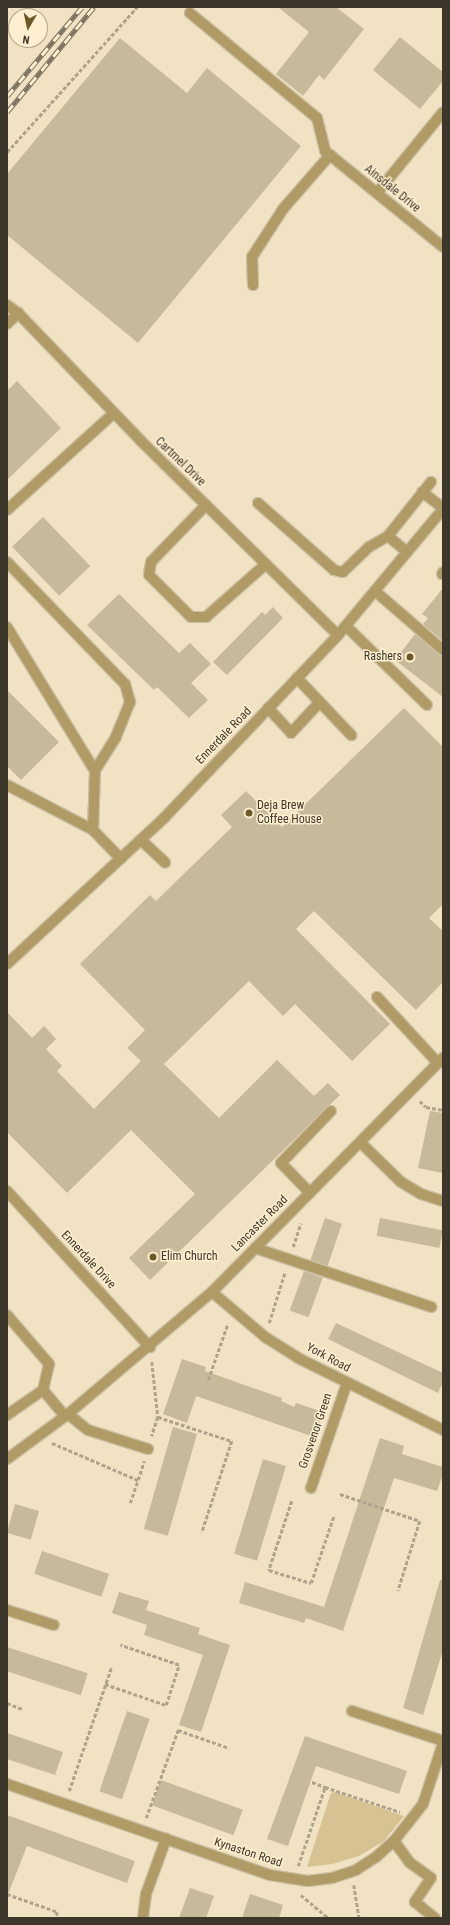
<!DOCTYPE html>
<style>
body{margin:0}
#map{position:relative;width:450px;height:1925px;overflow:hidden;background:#f0e2c2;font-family:"Roboto Condensed",sans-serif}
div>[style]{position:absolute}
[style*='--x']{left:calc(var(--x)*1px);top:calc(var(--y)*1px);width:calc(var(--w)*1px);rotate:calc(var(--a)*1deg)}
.green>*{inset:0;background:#d7c293}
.building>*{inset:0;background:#c7ba9b;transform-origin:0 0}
.path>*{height:2.5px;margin-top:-1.25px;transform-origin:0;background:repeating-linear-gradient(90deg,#afa48b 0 4px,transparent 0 6px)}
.roads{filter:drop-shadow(1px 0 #ccc0a4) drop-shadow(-1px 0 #ccc0a4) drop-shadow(0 1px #ccc0a4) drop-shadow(0 -1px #ccc0a4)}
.minor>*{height:10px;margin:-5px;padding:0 5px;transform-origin:5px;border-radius:5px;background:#b09a65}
.rail>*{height:4.5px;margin-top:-2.25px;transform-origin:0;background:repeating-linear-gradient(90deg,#fdefcf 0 9px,#7b7360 0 18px);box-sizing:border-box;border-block:1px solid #7b7360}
.dots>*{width:11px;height:11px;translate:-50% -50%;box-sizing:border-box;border:2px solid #fdefcf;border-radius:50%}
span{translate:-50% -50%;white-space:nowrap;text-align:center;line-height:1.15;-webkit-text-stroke:3px #fdefcf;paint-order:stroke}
.street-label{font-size:12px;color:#3d372b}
.poi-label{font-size:12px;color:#3d372b}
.right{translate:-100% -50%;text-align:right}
.left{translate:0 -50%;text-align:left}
.frame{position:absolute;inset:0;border:8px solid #3d372b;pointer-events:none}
.north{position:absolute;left:8px;top:8px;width:40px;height:40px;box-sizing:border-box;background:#fdefcf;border:1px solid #b0a58d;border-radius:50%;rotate:189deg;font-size:11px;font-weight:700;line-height:16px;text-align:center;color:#3d372b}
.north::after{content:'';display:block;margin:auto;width:14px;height:18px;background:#6e5a29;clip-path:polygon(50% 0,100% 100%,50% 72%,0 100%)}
</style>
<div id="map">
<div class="green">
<div style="clip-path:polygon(335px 1792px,404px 1816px,384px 1841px,359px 1856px,332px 1864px,307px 1867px,331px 1793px)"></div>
</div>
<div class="building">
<div style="clip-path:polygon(278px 7px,336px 7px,364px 29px,324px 80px,319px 75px,303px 96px,276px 74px,309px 32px)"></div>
<div style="clip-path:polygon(400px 37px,443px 72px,443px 81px,420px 109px,373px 70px)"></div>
<div style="clip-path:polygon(120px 38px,187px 93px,207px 68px,301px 146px,138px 343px,7px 235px,7px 174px)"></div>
<div style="clip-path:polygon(17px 381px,61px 428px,7px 480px,7px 391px)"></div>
<div style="left:43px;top:517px;width:68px;height:43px;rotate:46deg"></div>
<div style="clip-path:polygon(443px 588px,443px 641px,423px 624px,428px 618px,422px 614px)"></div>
<div style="clip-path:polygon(119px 594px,179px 653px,190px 643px,211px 664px,191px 683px,208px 700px,189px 718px,157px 687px,154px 690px,87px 625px)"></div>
<div style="clip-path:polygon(273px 607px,283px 618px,227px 675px,213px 662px,262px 612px,265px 615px)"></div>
<div style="clip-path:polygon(415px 634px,443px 656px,443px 697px,395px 660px)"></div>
<div style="clip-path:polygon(7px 690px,59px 742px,21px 780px,7px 766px)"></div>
<div style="clip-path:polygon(404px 708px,443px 747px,443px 904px,429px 918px,443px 931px,443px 982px,416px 1010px,314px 911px,296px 929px,390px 1024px,352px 1061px,295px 1004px,283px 1016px,249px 981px,164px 1064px,219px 1118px,277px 1060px,314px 1096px,328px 1083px,340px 1095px,150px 1280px,129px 1258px,195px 1194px,131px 1130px,67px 1193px,7px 1132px,7px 1012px,32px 1038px,44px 1026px,56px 1039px,46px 1049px,62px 1066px,57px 1071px,94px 1109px,141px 1061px,127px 1048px,145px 1030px,80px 964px,150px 895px,156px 901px,232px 827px,221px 815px,246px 791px,282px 827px)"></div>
<div style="clip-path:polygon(430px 1111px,443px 1113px,443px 1173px,418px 1168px)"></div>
<div style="left:325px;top:1218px;width:18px;height:45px;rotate:19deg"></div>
<div style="left:380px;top:1218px;width:64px;height:18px;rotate:11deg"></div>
<div style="left:304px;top:1271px;width:20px;height:42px;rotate:20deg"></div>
<div style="clip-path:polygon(336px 1323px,443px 1373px,443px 1382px,438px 1393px,328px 1339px)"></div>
<div style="clip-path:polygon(182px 1359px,206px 1367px,205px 1371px,282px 1398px,281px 1401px,294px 1407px,296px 1403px,323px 1412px,314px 1437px,196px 1396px,187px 1423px,163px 1414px)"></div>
<div style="left:173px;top:1427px;width:25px;height:106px;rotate:16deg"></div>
<div style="clip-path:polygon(380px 1438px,404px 1446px,402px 1454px,443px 1467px,443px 1474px,437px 1491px,394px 1478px,343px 1631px,306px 1618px,304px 1623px,239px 1603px,245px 1582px,324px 1607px)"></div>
<div style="left:263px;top:1459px;width:24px;height:99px;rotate:17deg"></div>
<div style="left:15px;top:1504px;width:25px;height:30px;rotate:16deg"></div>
<div style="left:42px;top:1551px;width:71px;height:24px;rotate:19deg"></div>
<div style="clip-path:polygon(440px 1580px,443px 1580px,443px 1650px,423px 1715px,403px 1708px)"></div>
<div style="clip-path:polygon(119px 1592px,149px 1601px,146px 1610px,200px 1628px,198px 1634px,230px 1645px,201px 1732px,179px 1725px,203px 1655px,144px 1635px,147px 1625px,112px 1613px)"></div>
<div style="left:7px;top:1647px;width:85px;height:23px;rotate:18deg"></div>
<div style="left:127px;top:1711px;width:24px;height:85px;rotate:19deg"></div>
<div style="clip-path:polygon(7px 1733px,63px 1752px,55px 1775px,7px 1759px)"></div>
<div style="clip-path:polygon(305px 1736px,407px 1771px,399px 1794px,316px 1766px,288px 1846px,267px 1839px)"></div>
<div style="left:161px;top:1780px;width:87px;height:27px;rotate:20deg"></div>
<div style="clip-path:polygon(7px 1815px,135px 1861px,127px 1883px,27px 1846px,7px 1897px)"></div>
<div style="clip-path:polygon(190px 1888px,214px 1896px,206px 1918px,179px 1918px)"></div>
<div style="clip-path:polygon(250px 1894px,283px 1905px,279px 1918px,242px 1918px)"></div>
</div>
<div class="path">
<div style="--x:7;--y:152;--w:195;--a:-48.1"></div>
<div style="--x:420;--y:1101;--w:8;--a:45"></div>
<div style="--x:426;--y:1107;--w:17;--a:10"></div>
<div style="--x:293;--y:1247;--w:25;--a:-72"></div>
<div style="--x:269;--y:1323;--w:53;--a:-72.6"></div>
<div style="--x:152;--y:1362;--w:55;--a:83.8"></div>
<div style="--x:158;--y:1417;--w:20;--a:108"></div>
<div style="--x:208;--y:1380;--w:60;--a:-70.7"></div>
<div style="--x:158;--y:1417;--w:78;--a:18"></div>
<div style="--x:232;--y:1441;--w:96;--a:108.2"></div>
<div style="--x:52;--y:1443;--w:94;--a:23.3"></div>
<div style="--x:138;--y:1480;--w:20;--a:-72"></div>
<div style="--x:340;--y:1494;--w:84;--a:18.6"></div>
<div style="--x:420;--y:1521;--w:73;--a:107.4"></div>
<div style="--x:292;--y:1501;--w:73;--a:108.4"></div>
<div style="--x:269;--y:1570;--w:44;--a:17.2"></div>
<div style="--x:311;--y:1583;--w:72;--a:-71.3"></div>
<div style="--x:130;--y:1503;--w:24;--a:-71"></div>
<div style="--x:105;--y:1684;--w:65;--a:19"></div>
<div style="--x:166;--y:1705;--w:42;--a:-72"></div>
<div style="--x:179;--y:1665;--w:62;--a:-161.3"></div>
<div style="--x:7;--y:1703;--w:17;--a:21"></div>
<div style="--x:312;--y:1782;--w:14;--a:21"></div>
<div style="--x:69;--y:1791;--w:130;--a:-71.1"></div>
<div style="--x:146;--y:1818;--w:94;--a:-70"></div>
<div style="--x:178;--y:1730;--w:54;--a:19.4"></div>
<div style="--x:298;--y:1866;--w:83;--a:-71.1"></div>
<div style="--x:325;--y:1787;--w:79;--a:18.4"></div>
<div style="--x:354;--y:1885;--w:33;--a:81"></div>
<div style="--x:7;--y:1894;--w:54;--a:19.4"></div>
<div style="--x:58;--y:1912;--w:7;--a:117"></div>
<div style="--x:301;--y:1895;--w:35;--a:40"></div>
</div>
<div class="roads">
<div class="minor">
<div style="--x:190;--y:13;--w:165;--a:39.6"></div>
<div style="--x:317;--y:118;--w:34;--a:76"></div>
<div style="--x:325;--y:151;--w:152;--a:39.1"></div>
<div style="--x:377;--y:193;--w:104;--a:-50.8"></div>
<div style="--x:253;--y:285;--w:28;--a:-92"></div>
<div style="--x:252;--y:257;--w:57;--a:-57.1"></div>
<div style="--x:283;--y:209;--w:72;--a:-49"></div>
<div style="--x:7;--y:305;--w:14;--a:36"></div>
<div style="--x:18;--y:313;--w:178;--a:46.1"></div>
<div style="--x:141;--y:441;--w:276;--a:44.6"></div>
<div style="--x:7;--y:324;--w:16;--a:-45"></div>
<div style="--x:422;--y:492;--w:26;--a:37"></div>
<div style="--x:258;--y:503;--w:101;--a:41.4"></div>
<div style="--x:334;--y:570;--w:9;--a:13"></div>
<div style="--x:343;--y:572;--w:36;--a:-44"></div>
<div style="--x:369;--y:547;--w:22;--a:-30"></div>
<div style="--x:388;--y:536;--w:25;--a:40"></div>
<div style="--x:206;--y:505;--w:79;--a:134"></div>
<div style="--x:151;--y:562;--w:13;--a:99"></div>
<div style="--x:149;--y:575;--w:59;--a:45"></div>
<div style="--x:191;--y:617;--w:15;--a:0"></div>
<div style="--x:206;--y:617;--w:80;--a:-41.5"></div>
<div style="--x:7;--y:510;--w:144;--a:-42.2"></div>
<div style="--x:388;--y:536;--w:69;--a:-51.5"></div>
<div style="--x:7;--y:562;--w:170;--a:46"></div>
<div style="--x:125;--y:684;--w:19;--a:74"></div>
<div style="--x:130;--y:702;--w:38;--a:112"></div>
<div style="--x:116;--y:737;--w:40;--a:122"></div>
<div style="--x:442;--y:574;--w:2;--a:-63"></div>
<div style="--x:375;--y:591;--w:90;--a:40.9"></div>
<div style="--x:346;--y:626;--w:113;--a:44.3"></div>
<div style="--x:7;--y:627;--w:169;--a:58.6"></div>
<div style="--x:95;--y:771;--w:59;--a:91.9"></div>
<div style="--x:297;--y:678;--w:79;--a:46.5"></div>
<div style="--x:268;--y:708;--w:34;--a:47"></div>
<div style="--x:291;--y:733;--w:41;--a:-47"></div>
<div style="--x:7;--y:785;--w:97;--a:27.6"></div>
<div style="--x:93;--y:830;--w:40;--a:46"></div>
<div style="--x:141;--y:840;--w:33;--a:43"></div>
<div style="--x:7;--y:964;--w:214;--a:-42.9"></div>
<div style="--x:164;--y:818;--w:253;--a:-46.4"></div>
<div style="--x:338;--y:635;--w:164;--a:-50.2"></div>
<div style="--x:377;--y:997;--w:90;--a:47.3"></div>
<div style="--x:361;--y:1143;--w:56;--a:44.3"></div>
<div style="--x:401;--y:1182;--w:23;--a:31"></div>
<div style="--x:421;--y:1194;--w:23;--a:18"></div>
<div style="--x:7;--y:1191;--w:212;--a:47.5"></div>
<div style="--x:310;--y:1193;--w:42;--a:-134"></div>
<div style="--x:281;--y:1163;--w:72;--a:-46.1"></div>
<div style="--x:255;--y:1248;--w:186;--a:18.5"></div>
<div style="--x:212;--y:1292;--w:70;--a:40.3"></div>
<div style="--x:265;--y:1337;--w:39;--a:32"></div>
<div style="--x:298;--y:1358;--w:162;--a:26.4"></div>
<div style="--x:7;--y:1315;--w:65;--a:49.4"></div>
<div style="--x:49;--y:1364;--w:27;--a:103"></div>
<div style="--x:43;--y:1390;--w:44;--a:145.2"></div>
<div style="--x:43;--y:1390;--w:34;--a:50"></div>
<div style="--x:68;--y:1414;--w:26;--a:39"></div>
<div style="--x:88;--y:1430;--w:63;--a:17.6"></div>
<div style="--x:7;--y:1459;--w:76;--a:-36.4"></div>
<div style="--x:68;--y:1414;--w:189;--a:-40.3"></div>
<div style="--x:212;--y:1292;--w:329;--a:-45.4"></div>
<div style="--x:311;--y:1488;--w:111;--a:-71.1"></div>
<div style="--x:7;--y:1610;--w:49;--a:17.7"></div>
<div style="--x:352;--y:1711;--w:96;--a:18.2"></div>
<div style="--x:7;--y:1784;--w:278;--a:19.1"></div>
<div style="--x:270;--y:1875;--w:38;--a:9"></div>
<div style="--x:308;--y:1881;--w:24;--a:-7"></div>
<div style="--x:332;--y:1878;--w:25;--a:-18"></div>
<div style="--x:356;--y:1870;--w:24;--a:-33"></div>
<div style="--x:376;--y:1857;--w:24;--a:-42"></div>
<div style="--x:394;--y:1841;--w:47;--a:-51.9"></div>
<div style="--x:423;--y:1804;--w:64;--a:-71.8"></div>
<div style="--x:394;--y:1841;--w:26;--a:54"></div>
<div style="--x:409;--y:1862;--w:27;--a:36"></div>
<div style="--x:431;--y:1878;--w:29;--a:124"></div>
<div style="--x:415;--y:1902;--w:26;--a:39"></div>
<div style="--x:143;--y:1918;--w:24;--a:-83"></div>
<div style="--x:146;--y:1894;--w:59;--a:-70"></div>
</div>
</div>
<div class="rail">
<div style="--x:7;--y:96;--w:116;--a:-49.9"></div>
<div style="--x:7;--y:112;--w:136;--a:-50.4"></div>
</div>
<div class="dots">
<div style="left:410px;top:657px;background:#6e5a29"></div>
<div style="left:249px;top:813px;background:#6e5a29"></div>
<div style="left:153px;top:1257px;background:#6e5a29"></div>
</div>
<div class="street-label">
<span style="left:392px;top:189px;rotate:39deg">Ainsdale Drive</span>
<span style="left:180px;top:462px;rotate:44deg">Cartmel Drive</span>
<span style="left:224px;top:736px;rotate:-46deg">Ennerdale Road</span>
<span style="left:260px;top:1224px;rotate:-45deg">Lancaster Road</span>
<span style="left:88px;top:1260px;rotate:47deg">Ennerdale Drive</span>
<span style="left:328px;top:1358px;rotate:28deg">York Road</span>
<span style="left:316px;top:1431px;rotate:-71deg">Grosvenor Green</span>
<span style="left:248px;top:1853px;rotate:18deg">Kynaston Road</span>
</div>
<div class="poi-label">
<span class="right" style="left:402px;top:657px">Rashers</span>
<span class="left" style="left:257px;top:813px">Deja Brew<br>Coffee House</span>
<span class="left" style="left:161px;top:1257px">Elim Church</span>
</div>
<div class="frame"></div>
<div class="north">N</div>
</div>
